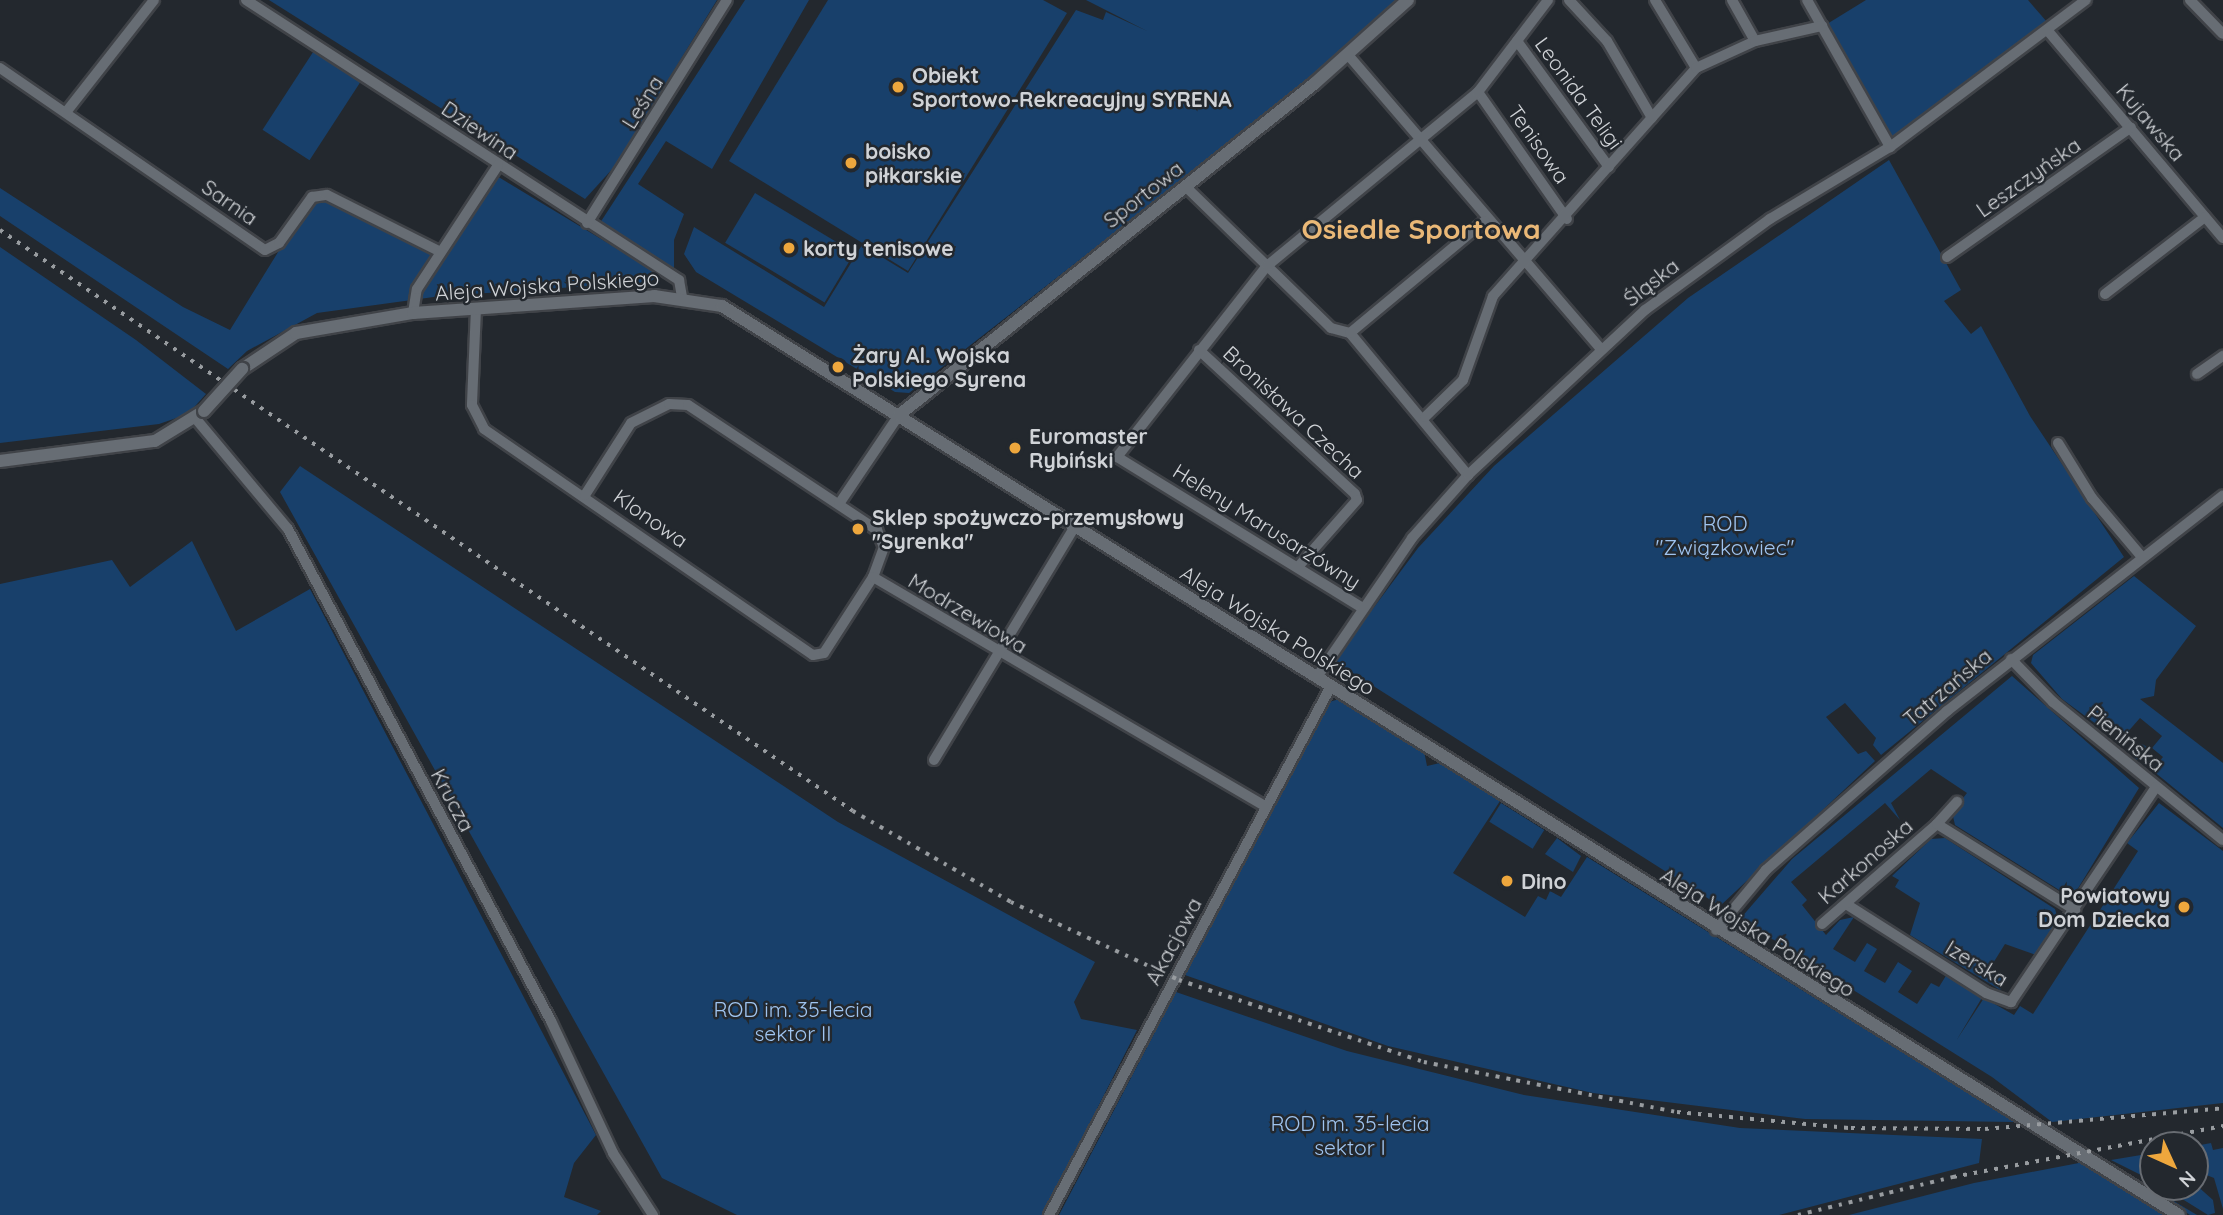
<!DOCTYPE html>
<meta charset="utf-8">
<style>
body{margin:0}
#map{position:relative;width:2223px;height:1215px;overflow:hidden;background:#23282e;font-family:Quicksand,sans-serif}
div>[style]{position:absolute}
[style*='--x']{left:calc(var(--x)*1px);top:calc(var(--y)*1px);width:calc(var(--w)*1px);rotate:calc(var(--a)*1deg)}
.green>*{inset:0;background:#18406b;transform-origin:0 0}
.round{border-radius:50%}
.roads{filter:drop-shadow(2px 0 #404348) drop-shadow(-2px 0 #404348) drop-shadow(0 2px #404348) drop-shadow(0 -2px #404348)}
.minor>*{height:10px;margin:-5px;padding:0 5px;transform-origin:5px;border-radius:5px;background:#676d74}
.tertiary>*{height:12px;margin:-6px;padding:0 6px;transform-origin:6px;border-radius:6px;background:#676d74}
.rail>*{height:3.5px;margin-top:-1.75px;transform-origin:0;background:repeating-linear-gradient(90deg,#989ca0 0 3.5px,transparent 0 10.5px)}
.bridges{filter:drop-shadow(2px 0 #404348) drop-shadow(-2px 0 #404348) drop-shadow(0 2px #404348) drop-shadow(0 -2px #404348)}
.tertiary-bridge>*{height:12px;margin:-6px;padding:0 6px;transform-origin:6px;border-radius:6px;background:#676d74}
.dots>*{width:19px;height:19px;translate:-50% -50%;box-sizing:border-box;border:4px solid #23282e;border-radius:50%}
span{translate:-50% -50%;white-space:nowrap;text-align:center;line-height:1.15;-webkit-text-stroke:5px #23282e;paint-order:stroke}
.poi-label{font-size:21px;color:#d0d3d7;font-weight:700}
.left{translate:0 -50%;text-align:left}
.right{translate:-100% -50%;text-align:right}
.street-label{font-size:21px;color:#d0d3d7}
.park-label{font-size:21px;color:#9fc4f0}
.district-label{font-size:28px;color:#eab877;font-weight:700}
.north{position:absolute;left:2139px;top:1131px;width:70px;height:70px;box-sizing:border-box;background:#23282e;border:2px solid #686c72;border-radius:50%;rotate:135deg;font-size:19px;font-weight:700;line-height:28px;text-align:center;color:#d0d3d7}
.north::after{content:'';display:block;margin:auto;width:24px;height:32px;background:#eea73d;clip-path:polygon(50% 0,100% 100%,50% 72%,0 100%)}
</style>
<div id="map">
<div class="green">
<div style="clip-path:polygon(269px 0,717px 0,616px 165px,585px 199px)"></div>
<div style="clip-path:polygon(745px 0,809px 0,712px 169px,666px 141px,638px 184px,684px 214px,674px 240px,674px 269px,665px 266px,598px 226px)"></div>
<div style="clip-path:polygon(828px 0,1043px 0,1067px 13px,908px 271px,729px 161px)"></div>
<div style="clip-path:polygon(1086px 0,1399px 0,1314px 77px,909px 393px,895px 392px,696px 272px,684px 254px,694px 227px,824px 307px,862px 245px,908px 273px,1076px 10px,1103px 20px,1106px 12px,1147px 31px)"></div>
<div style="clip-path:polygon(1866px 0,2028px 0,2047px 22px,1892px 140px,1827px 24px)"></div>
<div style="left:317px;top:46px;width:56px;height:100px;rotate:33deg"></div>
<div style="clip-path:polygon(1889px 160px,1961px 290px,1944px 301px,1971px 334px,1981px 326px,2030px 416px,2124px 557px,1881px 755px,1873px 745px,1876px 738px,1845px 703px,1826px 717px,1858px 754px,1866px 751px,1875px 761px,1720px 906px,1334px 661px,1418px 548px,1494px 466px,1688px 298px)"></div>
<div style="clip-path:polygon(492px 173px,659px 274px,650px 282px,441px 296px,317px 313px,247px 351px,228px 369px,0 216px,0 188px,183px 307px,230px 330px,312px 197px,327px 195px,441px 251px)"></div>
<div style="left:755px;top:193px;width:116px;height:58px;rotate:31deg"></div>
<div style="clip-path:polygon(0 247px,136px 340px,206px 394px,188px 414px,159px 424px,0 443px)"></div>
<div style="clip-path:polygon(300px 466px,838px 822px,1095px 962px,1074px 1002px,1081px 1019px,1137px 1030px,1043px 1215px,737px 1215px,662px 1178px,280px 492px)"></div>
<div style="clip-path:polygon(192px 541px,236px 631px,310px 589px,596px 1135px,574px 1163px,564px 1197px,601px 1211px,597px 1215px,0 1215px,0 584px,112px 560px,130px 587px)"></div>
<div style="clip-path:polygon(2134px 576px,2196px 626px,2156px 680px,2154px 696px,2140px 699px,2223px 763px,2223px 828px,2152px 770px,2163px 757px,2152px 748px,2162px 736px,2140px 718px,2125px 735px,2116px 728px,2111px 735px,2062px 699px,2031px 663px,2033px 655px)"></div>
<div style="clip-path:polygon(2012px 676px,2139px 788px,2077px 890px,2064px 893px,1955px 825px,1952px 812px,1967px 793px,1931px 769px,1891px 803px,1900px 820px,1885px 803px,1791px 882px,1807px 900px,1802px 905px,1826px 935px,1840px 920px,1854px 917px,1833px 949px,1855px 962px,1867px 943px,1877px 949px,1864px 971px,1885px 983px,1898px 962px,1912px 971px,1898px 992px,1917px 1004px,1931px 983px,1939px 987px,1947px 974px,1983px 996px,1956px 1041px,1984px 998px,2014px 1015px,2020px 1006px,2033px 1014px,2138px 851px,2127px 843px,2159px 803px,2223px 851px,2223px 1103px,2052px 1122px,1992px 1077px,1740px 919px,1792px 859px)"></div>
<div style="clip-path:polygon(1339px 699px,1424px 751px,1427px 766px,1440px 763px,1500px 801px,1453px 873px,1525px 917px,1538px 896px,1546px 900px,1550px 891px,1561px 897px,1587px 857px,2015px 1122px,1805px 1119px,1593px 1093px,1388px 1046px,1182px 974px,1326px 703px)"></div>
<div class="round" style="left:2132px;top:744px;width:16px;height:16px"></div>
<div style="left:1501px;top:803px;width:51px;height:22px;rotate:32deg"></div>
<div style="clip-path:polygon(1557px 838px,1581px 856px,1573px 872px,1545px 854px)"></div>
<div style="clip-path:polygon(1945px 838px,2055px 909px,2058px 919px,2036px 955px,2005px 944px,1990px 968px,2006px 979px,2000px 990px,1910px 935px,1920px 903px,1895px 887px,1899px 880px,1892px 876px,1931px 839px)"></div>
<div style="clip-path:polygon(1176px 992px,1347px 1051px,1524px 1095px,1740px 1128px,1982px 1139px,1979px 1163px,1779px 1215px,1059px 1215px)"></div>
<div style="clip-path:polygon(2211px 1143px,2213px 1150px,2223px 1148px,2223px 1209px,2214px 1178px,2204px 1174px,2195px 1184px,2213px 1200px,2215px 1213px,2208px 1215px,2163px 1187px,2195px 1187px,2195px 1146px)"></div>
<div style="clip-path:polygon(2153px 1153px,2153px 1181px,2111px 1160px)"></div>
<div style="clip-path:polygon(2084px 1162px,2169px 1215px,1849px 1215px,1974px 1183px)"></div>
<div style="clip-path:polygon(2127px 1173px,2197px 1215px,2190px 1215px)"></div>
</div>
<div class="roads">
<div class="minor">
<div style="--x:246;--y:0;--w:516;--a:32.89"></div>
<div style="--x:679;--y:280;--w:17;--a:80"></div>
<div style="--x:1569;--y:0;--w:56;--a:47.2"></div>
<div style="--x:1607;--y:41;--w:89;--a:59.7"></div>
<div style="--x:1655;--y:0;--w:79;--a:58.9"></div>
<div style="--x:1732;--y:0;--w:47;--a:60.7"></div>
<div style="--x:1807;--y:0;--w:169;--a:60.5"></div>
<div style="--x:2190;--y:0;--w:47;--a:45.9"></div>
<div style="--x:2048;--y:31;--w:271;--a:49.8"></div>
<div style="--x:1517;--y:41;--w:156;--a:53.9"></div>
<div style="--x:1349;--y:56;--w:386;--a:49.3"></div>
<div style="--x:0;--y:68;--w:321;--a:34.5"></div>
<div style="--x:265;--y:250;--w:16;--a:-27"></div>
<div style="--x:279;--y:243;--w:57;--a:-54.3"></div>
<div style="--x:312;--y:197;--w:15;--a:-8"></div>
<div style="--x:327;--y:195;--w:127;--a:26.6"></div>
<div style="--x:1478;--y:92;--w:155;--a:55"></div>
<div style="--x:67;--y:111;--w:141;--a:-51.9"></div>
<div style="--x:1185;--y:186;--w:204;--a:44.2"></div>
<div style="--x:1331;--y:328;--w:20;--a:15"></div>
<div style="--x:1350;--y:333;--w:185;--a:50.3"></div>
<div style="--x:587;--y:223;--w:263;--a:-57.9"></div>
<div style="--x:1947;--y:257;--w:225;--a:-35.2"></div>
<div style="--x:2105;--y:294;--w:126;--a:-37.6"></div>
<div style="--x:476;--y:308;--w:97;--a:92.4"></div>
<div style="--x:472;--y:405;--w:27;--a:63"></div>
<div style="--x:484;--y:429;--w:399;--a:34.5"></div>
<div style="--x:813;--y:655;--w:11;--a:-10"></div>
<div style="--x:824;--y:653;--w:90;--a:-57.2"></div>
<div style="--x:413;--y:313;--w:24;--a:-81"></div>
<div style="--x:417;--y:289;--w:148;--a:-56.8"></div>
<div style="--x:1350;--y:333;--w:175;--a:-39.7"></div>
<div style="--x:1199;--y:350;--w:212;--a:42.7"></div>
<div style="--x:1355;--y:494;--w:6;--a:72"></div>
<div style="--x:1357;--y:500;--w:89;--a:131.4"></div>
<div style="--x:2197;--y:374;--w:32;--a:-35"></div>
<div style="--x:1425;--y:417;--w:53;--a:-44.2"></div>
<div style="--x:1463;--y:380;--w:89;--a:-70.3"></div>
<div style="--x:1493;--y:296;--w:305;--a:-48.3"></div>
<div style="--x:1696;--y:68;--w:65;--a:-24.6"></div>
<div style="--x:1755;--y:41;--w:69;--a:-12.6"></div>
<div style="--x:196;--y:419;--w:143;--a:50.1"></div>
<div style="--x:288;--y:529;--w:558;--a:61.87"></div>
<div style="--x:551;--y:1021;--w:146;--a:64.8"></div>
<div style="--x:613;--y:1153;--w:74;--a:57.2"></div>
<div style="--x:2058;--y:443;--w:65;--a:58.3"></div>
<div style="--x:2092;--y:498;--w:76;--a:49.8"></div>
<div style="--x:585;--y:495;--w:85;--a:-57.4"></div>
<div style="--x:631;--y:423;--w:42;--a:-26.6"></div>
<div style="--x:669;--y:404;--w:19;--a:3"></div>
<div style="--x:688;--y:405;--w:227;--a:33.5"></div>
<div style="--x:877;--y:530;--w:18;--a:68"></div>
<div style="--x:884;--y:547;--w:32;--a:110"></div>
<div style="--x:873;--y:577;--w:456;--a:30.3"></div>
<div style="--x:839;--y:504;--w:107;--a:-56"></div>
<div style="--x:1361;--y:607;--w:286;--a:-148.4"></div>
<div style="--x:1117;--y:457;--w:243;--a:-51.9"></div>
<div style="--x:1267;--y:266;--w:273;--a:-39.5"></div>
<div style="--x:1478;--y:92;--w:116;--a:-52.7"></div>
<div style="--x:2011;--y:659;--w:60;--a:45.7"></div>
<div style="--x:2053;--y:702;--w:219;--a:39.1"></div>
<div style="--x:1317;--y:677;--w:168;--a:-55.6"></div>
<div style="--x:1412;--y:538;--w:84;--a:-48.4"></div>
<div style="--x:1468;--y:475;--w:242;--a:-43"></div>
<div style="--x:1645;--y:310;--w:155;--a:-36.1"></div>
<div style="--x:1770;--y:219;--w:140;--a:-31"></div>
<div style="--x:1890;--y:147;--w:245;--a:-36.9"></div>
<div style="--x:934;--y:760;--w:273;--a:-58.9"></div>
<div style="--x:1937;--y:824;--w:30;--a:-48"></div>
<div style="--x:1846;--y:904;--w:166;--a:32.4"></div>
<div style="--x:1986;--y:993;--w:27;--a:20"></div>
<div style="--x:2011;--y:1002;--w:259;--a:-56"></div>
<div style="--x:1822;--y:924;--w:152;--a:-41"></div>
<div style="--x:1937;--y:824;--w:163;--a:31.9"></div>
<div style="--x:1716;--y:930;--w:78;--a:-50.2"></div>
<div style="--x:1766;--y:870;--w:241;--a:-41.3"></div>
<div style="--x:1947;--y:711;--w:350;--a:-38"></div>
<div style="--x:1049;--y:1215;--w:599;--a:-61.94"></div>
</div>
<div class="tertiary">
<div style="--x:242;--y:369;--w:65;--a:-33.7"></div>
<div style="--x:296;--y:333;--w:119;--a:-9.7"></div>
<div style="--x:413;--y:313;--w:242;--a:-4"></div>
<div style="--x:654;--y:296;--w:69;--a:8.4"></div>
<div style="--x:722;--y:306;--w:1717;--a:31.96"></div>
<div style="--x:899;--y:415;--w:531;--a:-38.58"></div>
<div style="--x:1314;--y:84;--w:126;--a:-41.8"></div>
<div style="--x:0;--y:461;--w:156;--a:-7.4"></div>
<div style="--x:155;--y:441;--w:57;--a:-31.5"></div>
</div>
</div>
<div class="rail">
<div style="--x:0;--y:230;--w:1032;--a:34.26"></div>
<div style="--x:853;--y:811;--w:182;--a:29.9"></div>
<div style="--x:1011;--y:902;--w:185;--a:24.9"></div>
<div style="--x:1179;--y:980;--w:258;--a:18.5"></div>
<div style="--x:1424;--y:1062;--w:258;--a:11.2"></div>
<div style="--x:1677;--y:1112;--w:175;--a:5.3"></div>
<div style="--x:1851;--y:1128;--w:134;--a:0.4"></div>
<div style="--x:1985;--y:1129;--w:239;--a:-5"></div>
<div style="--x:1798;--y:1215;--w:160;--a:-13.8"></div>
<div style="--x:1953;--y:1177;--w:275;--a:-10.7"></div>
</div>
<div class="bridges">
<div class="tertiary-bridge">
<div style="--x:204;--y:411;--w:57;--a:-47.9"></div>
</div>
</div>
<div class="dots">
<div style="left:898px;top:87px;background:#eea73d"></div>
<div style="left:851px;top:163px;background:#eea73d"></div>
<div style="left:789px;top:248px;background:#eea73d"></div>
<div style="left:838px;top:367px;background:#eea73d"></div>
<div style="left:1015px;top:448px;background:#eea73d"></div>
<div style="left:858px;top:529px;background:#eea73d"></div>
<div style="left:1507px;top:881px;background:#eea73d"></div>
<div style="left:2184px;top:907px;background:#eea73d"></div>
</div>
<div class="poi-label">
<span class="left" style="left:912px;top:87px">Obiekt<br>Sportowo-Rekreacyjny SYRENA</span>
<span class="left" style="left:865px;top:163px">boisko<br>piłkarskie</span>
<span class="left" style="left:803px;top:248px">korty tenisowe</span>
<span class="left" style="left:852px;top:367px">Żary Al. Wojska<br>Polskiego Syrena</span>
<span class="left" style="left:1029px;top:448px">Euromaster<br>Rybiński</span>
<span class="left" style="left:872px;top:529px">Sklep spożywczo-przemysłowy<br>"Syrenka"</span>
<span class="left" style="left:1521px;top:881px">Dino</span>
<span class="right" style="left:2170px;top:907px">Powiatowy<br>Dom Dziecka</span>
</div>
<div class="street-label">
<span style="left:1579px;top:93px;rotate:54deg">Leonida Teligi</span>
<span style="left:642px;top:102px;rotate:-58deg">Leśna</span>
<span style="left:2151px;top:122px;rotate:50deg">Kujawska</span>
<span style="left:480px;top:130px;rotate:34deg">Dziewina</span>
<span style="left:1539px;top:144px;rotate:55deg">Tenisowa</span>
<span style="left:2028px;top:177px;rotate:-35deg">Leszczyńska</span>
<span style="left:1143px;top:194px;rotate:-38deg">Sportowa</span>
<span style="left:230px;top:202px;rotate:35deg">Sarnia</span>
<span style="left:1651px;top:282px;rotate:-38deg">Śląska</span>
<span style="left:547px;top:285px;rotate:-4deg">Aleja Wojska Polskiego</span>
<span style="left:1294px;top:412px;rotate:43deg">Bronisława Czecha</span>
<span style="left:651px;top:518px;rotate:35deg">Klonowa</span>
<span style="left:1267px;top:526px;rotate:32deg">Heleny Marusarzówny</span>
<span style="left:968px;top:613px;rotate:31deg">Modrzewiowa</span>
<span style="left:1278px;top:630px;rotate:32deg">Aleja Wojska Polskiego</span>
<span style="left:1947px;top:687px;rotate:-40deg">Tatrzańska</span>
<span style="left:2126px;top:738px;rotate:39deg">Pienińska</span>
<span style="left:453px;top:800px;rotate:62deg">Krucza</span>
<span style="left:1865px;top:861px;rotate:-41deg">Karkonoska</span>
<span style="left:1758px;top:932px;rotate:32deg">Aleja Wojska Polskiego</span>
<span style="left:1173px;top:941px;rotate:-62deg">Akacjowa</span>
<span style="left:1977px;top:963px;rotate:31deg">Izerska</span>
</div>
<div class="park-label">
<span style="left:1725px;top:535px">ROD<br>"Związkowiec"</span>
<span style="left:793px;top:1021px">ROD im. 35-lecia<br>sektor II</span>
<span style="left:1350px;top:1135px">ROD im. 35-lecia<br>sektor I</span>
</div>
<div class="district-label">
<span style="left:1421px;top:229px">Osiedle Sportowa</span>
</div>
<div class="north">N</div>
</div>
